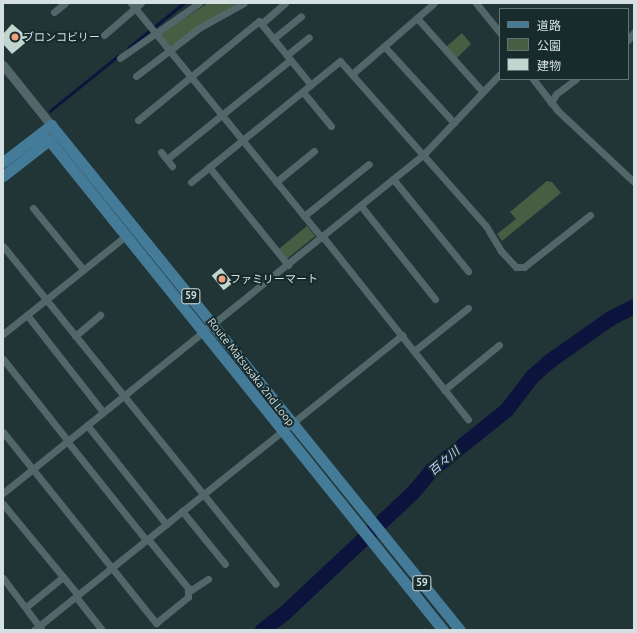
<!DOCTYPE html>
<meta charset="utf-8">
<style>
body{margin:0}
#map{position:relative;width:637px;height:633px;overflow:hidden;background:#213436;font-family:Ubuntu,"Noto Sans JP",sans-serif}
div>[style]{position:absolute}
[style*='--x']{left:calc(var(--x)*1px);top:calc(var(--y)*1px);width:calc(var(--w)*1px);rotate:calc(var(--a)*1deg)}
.green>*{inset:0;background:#475e43;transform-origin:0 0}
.stream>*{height:2.5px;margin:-1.25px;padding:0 1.25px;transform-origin:1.25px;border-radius:1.25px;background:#0c143e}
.river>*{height:15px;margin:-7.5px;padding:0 7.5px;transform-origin:7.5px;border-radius:7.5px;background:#0c143e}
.building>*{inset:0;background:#bfd5ce;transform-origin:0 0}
.minor>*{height:7px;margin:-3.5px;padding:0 3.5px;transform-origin:3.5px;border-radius:3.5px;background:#52676a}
.tertiary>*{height:9px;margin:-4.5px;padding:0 4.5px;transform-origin:4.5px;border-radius:4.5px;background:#52676a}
.primary>*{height:11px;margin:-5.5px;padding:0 5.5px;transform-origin:5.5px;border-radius:5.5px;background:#447b98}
.dots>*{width:11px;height:11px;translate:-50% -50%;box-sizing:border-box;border:2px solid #172a2c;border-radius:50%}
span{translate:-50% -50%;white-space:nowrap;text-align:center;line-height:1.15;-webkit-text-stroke:4px #172a2c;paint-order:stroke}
.shield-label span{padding:1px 3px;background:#172a2c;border:1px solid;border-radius:3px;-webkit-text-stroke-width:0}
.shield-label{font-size:10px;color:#d5e0e2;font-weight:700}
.poi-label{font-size:11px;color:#d5e0e2}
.left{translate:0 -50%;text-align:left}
.street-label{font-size:11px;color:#d5e0e2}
.water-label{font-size:12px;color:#c0d0fe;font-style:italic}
.frame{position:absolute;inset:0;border:4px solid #d5e0e2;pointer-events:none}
.legend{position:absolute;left:499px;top:8px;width:130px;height:72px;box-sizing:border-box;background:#172a2c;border:1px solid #637375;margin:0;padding:5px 7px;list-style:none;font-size:12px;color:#d5e0e2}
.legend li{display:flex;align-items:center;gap:8px;height:20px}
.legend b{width:20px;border:1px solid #637375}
</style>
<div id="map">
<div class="green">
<div style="clip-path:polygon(208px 3px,240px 3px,170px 46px,160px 34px)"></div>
<div style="clip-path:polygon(462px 33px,471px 44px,457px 58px,446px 47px)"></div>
<div style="clip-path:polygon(547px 181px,552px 182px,561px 193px,502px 241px,497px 234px,516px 219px,510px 212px)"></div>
<div style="left:307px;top:226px;width:13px;height:36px;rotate:51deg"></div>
</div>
<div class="stream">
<div style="--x:128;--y:48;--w:72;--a:-38.8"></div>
<div style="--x:50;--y:111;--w:87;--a:-39"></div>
</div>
<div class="river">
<div style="--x:262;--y:630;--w:28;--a:-38"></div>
<div style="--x:284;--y:613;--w:175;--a:-43.2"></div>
<div style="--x:412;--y:493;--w:30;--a:-50"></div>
<div style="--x:431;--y:470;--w:96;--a:-38.7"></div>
<div style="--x:506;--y:410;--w:43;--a:-52.6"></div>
<div style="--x:532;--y:376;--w:23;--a:-41"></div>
<div style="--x:549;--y:361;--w:75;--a:-35.2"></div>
<div style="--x:610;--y:318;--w:27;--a:-27"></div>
</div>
<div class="building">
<div style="clip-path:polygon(12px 24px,30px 39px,12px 54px,3px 44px,3px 34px)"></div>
<div style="left:221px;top:268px;width:19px;height:12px;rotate:51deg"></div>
</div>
<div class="minor">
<div style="--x:131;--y:3;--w:303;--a:50.9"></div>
<div style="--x:476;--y:3;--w:38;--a:51"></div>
<div style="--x:54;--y:12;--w:14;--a:-39"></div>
<div style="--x:417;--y:18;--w:99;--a:48.3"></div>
<div style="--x:261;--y:24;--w:32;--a:-41"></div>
<div style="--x:104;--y:35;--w:49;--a:-40.9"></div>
<div style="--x:273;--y:39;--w:36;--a:-39"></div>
<div style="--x:628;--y:40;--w:10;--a:-53"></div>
<div style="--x:384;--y:46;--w:104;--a:47.7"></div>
<div style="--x:287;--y:55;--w:28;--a:-39"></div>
<div style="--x:120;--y:58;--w:96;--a:-34.8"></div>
<div style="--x:352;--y:74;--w:108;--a:-40.9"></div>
<div style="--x:136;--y:76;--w:79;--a:-37.3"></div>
<div style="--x:199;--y:28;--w:51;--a:-29.1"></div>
<div style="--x:533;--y:79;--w:39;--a:52"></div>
<div style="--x:557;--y:110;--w:105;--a:43.1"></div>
<div style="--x:303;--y:92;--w:44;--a:50.5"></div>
<div style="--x:551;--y:103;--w:10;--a:-61"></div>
<div style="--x:556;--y:94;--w:25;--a:-37"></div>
<div style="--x:138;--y:120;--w:156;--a:-39.3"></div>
<div style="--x:259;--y:21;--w:82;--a:50.9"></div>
<div style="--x:161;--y:152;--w:18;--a:52"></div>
<div style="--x:167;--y:159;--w:158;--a:-38.8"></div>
<div style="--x:209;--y:167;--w:126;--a:51.1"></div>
<div style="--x:393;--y:179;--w:119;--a:50.8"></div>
<div style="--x:191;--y:182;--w:192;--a:-39.1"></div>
<div style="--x:340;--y:61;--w:220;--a:48.5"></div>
<div style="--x:486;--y:226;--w:29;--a:59"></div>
<div style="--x:501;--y:251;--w:22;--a:47"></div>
<div style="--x:516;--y:267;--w:8;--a:0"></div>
<div style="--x:524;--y:267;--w:84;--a:-38.2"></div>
<div style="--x:276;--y:182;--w:49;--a:-39.2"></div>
<div style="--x:361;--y:206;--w:119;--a:51.5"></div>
<div style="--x:33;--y:208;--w:79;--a:50.7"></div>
<div style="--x:304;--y:216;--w:83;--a:-38.7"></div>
<div style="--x:323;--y:237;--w:233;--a:51.5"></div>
<div style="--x:3;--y:246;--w:434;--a:51.1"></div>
<div style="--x:27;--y:315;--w:123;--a:51.9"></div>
<div style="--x:3;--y:334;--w:159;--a:-38.6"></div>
<div style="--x:75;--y:336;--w:33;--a:-40"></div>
<div style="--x:414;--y:351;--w:69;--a:-38.5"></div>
<div style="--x:3;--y:359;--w:105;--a:51.6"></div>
<div style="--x:444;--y:390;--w:71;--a:-39.3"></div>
<div style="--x:87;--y:425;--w:127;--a:51.4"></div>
<div style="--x:3;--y:432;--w:245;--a:51.3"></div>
<div style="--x:156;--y:623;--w:41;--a:-39.1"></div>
<div style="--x:188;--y:597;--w:9;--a:-90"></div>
<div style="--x:188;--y:588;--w:63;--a:-129.2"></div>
<div style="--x:67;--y:441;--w:127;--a:51.4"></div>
<div style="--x:3;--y:493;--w:541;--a:-38.84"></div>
<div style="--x:424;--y:154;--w:110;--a:-46.5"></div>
<div style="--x:3;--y:504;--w:118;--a:50.5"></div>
<div style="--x:182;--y:511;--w:68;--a:50.9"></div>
<div style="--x:3;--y:578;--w:65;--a:53.1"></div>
<div style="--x:188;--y:592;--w:24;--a:-33"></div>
<div style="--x:76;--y:597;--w:42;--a:51.8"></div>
<div style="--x:26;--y:607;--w:48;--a:-39"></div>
<div style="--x:34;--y:630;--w:472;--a:-38.7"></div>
</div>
<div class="tertiary">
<div style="--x:3;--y:65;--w:77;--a:51.3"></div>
<div style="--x:51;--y:125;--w:15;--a:98"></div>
</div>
<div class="primary">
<div style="--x:3;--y:162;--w:61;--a:-37.6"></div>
<div style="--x:51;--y:125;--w:650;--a:51"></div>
<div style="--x:3;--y:176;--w:58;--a:-38"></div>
<div style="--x:49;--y:140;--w:629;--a:51.2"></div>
</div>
<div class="dots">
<div style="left:15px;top:37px;background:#f1a17d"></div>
<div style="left:222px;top:279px;background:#f1a17d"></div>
</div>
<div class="shield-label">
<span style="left:191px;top:296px">59</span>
<span style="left:422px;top:583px">59</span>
</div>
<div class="poi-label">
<span class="left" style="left:23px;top:37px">ブロンコビリー</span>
<span class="left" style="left:230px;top:279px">ファミリーマート</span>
</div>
<div class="street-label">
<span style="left:251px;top:372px;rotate:52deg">Route Matsusaka 2nd Loop</span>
</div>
<div class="water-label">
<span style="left:444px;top:461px;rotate:-41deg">百々川</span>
</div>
<div class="frame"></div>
<ul class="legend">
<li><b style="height:5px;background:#447b98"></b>道路</li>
<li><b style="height:11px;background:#475e43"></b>公園</li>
<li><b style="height:11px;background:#bfd5ce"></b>建物</li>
</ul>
</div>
